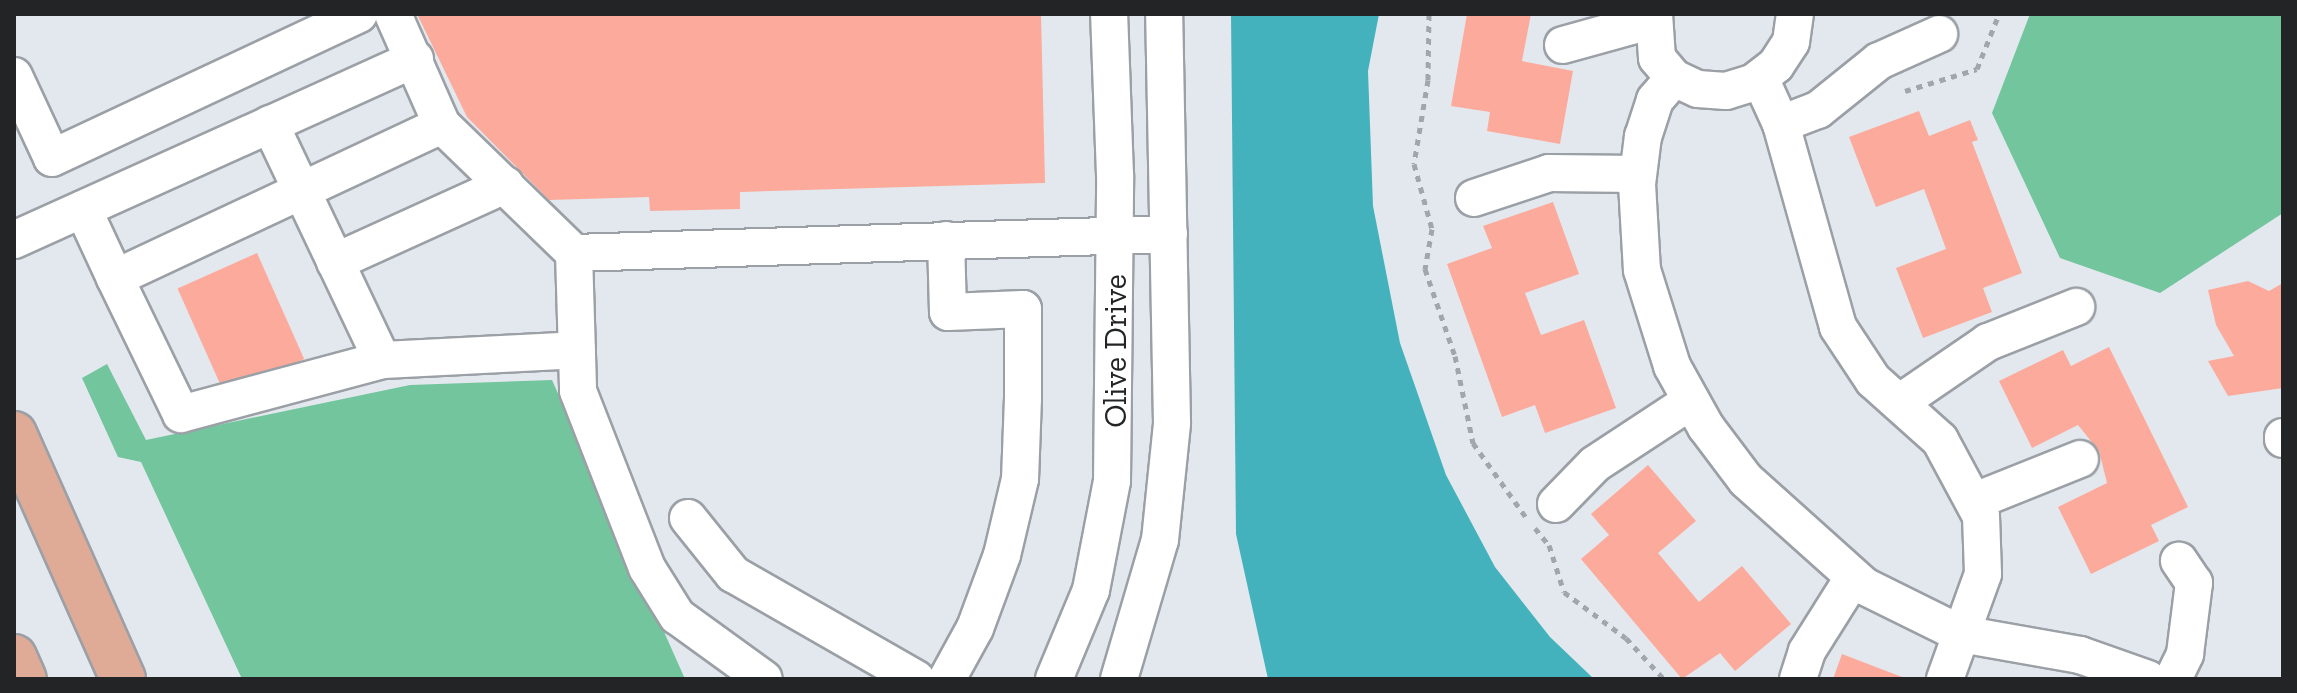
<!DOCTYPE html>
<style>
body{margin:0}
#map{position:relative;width:2297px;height:693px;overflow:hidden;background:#e3e8ee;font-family:"Zilla Slab",serif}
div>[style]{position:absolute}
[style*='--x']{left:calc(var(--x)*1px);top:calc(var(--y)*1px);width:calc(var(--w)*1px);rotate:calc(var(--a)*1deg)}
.forest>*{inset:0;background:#72c59d}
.water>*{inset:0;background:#43b2bc}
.building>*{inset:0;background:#fcaa9b;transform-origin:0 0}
.path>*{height:5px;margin-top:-2.5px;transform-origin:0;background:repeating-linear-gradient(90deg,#a2a6ab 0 6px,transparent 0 12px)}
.roads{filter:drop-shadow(2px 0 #9ba0a6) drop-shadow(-2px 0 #9ba0a6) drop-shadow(0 2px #9ba0a6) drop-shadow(0 -2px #9ba0a6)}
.minor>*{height:36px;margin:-18px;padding:0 18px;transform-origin:18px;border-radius:18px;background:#fff}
.major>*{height:44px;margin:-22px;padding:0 22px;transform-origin:22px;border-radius:22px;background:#dfaa96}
span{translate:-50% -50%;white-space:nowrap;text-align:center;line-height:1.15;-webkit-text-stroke:6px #fff;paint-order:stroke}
.street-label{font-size:32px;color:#222426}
.frame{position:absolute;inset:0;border:16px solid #222426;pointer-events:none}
</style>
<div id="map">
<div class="forest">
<div style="clip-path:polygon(2030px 14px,2283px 14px,2283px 213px,2160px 293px,2060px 258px,1992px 113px)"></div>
<div style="clip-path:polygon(107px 364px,146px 440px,410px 385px,552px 380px,685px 679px,242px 679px,141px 462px,118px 457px,82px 378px)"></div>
</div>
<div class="water">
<div style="clip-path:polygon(1231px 14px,1379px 14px,1368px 71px,1373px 206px,1400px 343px,1446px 475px,1495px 567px,1550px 637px,1594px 679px,1268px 679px,1236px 534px)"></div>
</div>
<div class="building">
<div style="clip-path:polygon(417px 14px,1041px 14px,1045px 183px,740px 192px,740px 209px,650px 211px,649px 197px,549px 200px,467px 117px)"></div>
<div style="clip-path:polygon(1467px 14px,1531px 14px,1522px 61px,1573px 71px,1560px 144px,1487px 131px,1490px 112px,1451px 106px)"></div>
<div style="clip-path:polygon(1919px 111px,1929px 136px,1970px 120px,1978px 140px,1972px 142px,2022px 273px,1983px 288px,1992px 312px,1923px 338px,1896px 268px,1946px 249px,1924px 189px,1876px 207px,1849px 137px)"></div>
<div style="clip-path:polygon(1553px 202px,1579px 274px,1525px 293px,1541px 335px,1584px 320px,1616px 408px,1545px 433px,1535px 405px,1502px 417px,1447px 264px,1492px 248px,1483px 226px)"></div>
<div style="left:257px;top:253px;width:116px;height:87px;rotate:66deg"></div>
<div style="clip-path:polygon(2248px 281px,2269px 291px,2283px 283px,2283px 388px,2228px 396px,2208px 361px,2234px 356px,2216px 325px,2208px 290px)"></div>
<div style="clip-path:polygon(2109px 347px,2188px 507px,2151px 525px,2159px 541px,2091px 574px,2058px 507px,2107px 483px,2099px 451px,2078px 425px,2032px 448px,1999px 381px,2063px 350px,2071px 366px)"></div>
<div style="clip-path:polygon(1648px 465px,1696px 521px,1658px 553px,1699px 602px,1742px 566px,1791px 624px,1735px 671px,1720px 653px,1682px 679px,1581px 559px,1609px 535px,1591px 514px)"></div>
<div style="clip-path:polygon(1842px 654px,1902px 677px,1902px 679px,1833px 679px)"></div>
</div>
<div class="path">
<div style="--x:1429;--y:14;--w:66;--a:90.9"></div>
<div style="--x:1428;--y:80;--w:85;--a:99.5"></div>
<div style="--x:1414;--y:164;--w:67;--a:74.5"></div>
<div style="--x:1432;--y:229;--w:41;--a:99.9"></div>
<div style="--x:1425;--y:269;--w:92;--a:71"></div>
<div style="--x:1455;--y:356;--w:89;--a:78.3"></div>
<div style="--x:1473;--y:443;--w:95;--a:54.5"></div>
<div style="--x:1905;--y:91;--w:75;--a:-17"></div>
<div style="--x:1977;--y:69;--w:59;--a:-68.2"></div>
<div style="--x:1535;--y:528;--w:22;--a:51"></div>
<div style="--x:1549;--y:545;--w:49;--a:72.3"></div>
<div style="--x:1564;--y:592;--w:77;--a:36.6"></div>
<div style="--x:1626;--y:638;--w:56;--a:47.2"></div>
</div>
<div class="roads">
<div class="minor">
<div style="--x:393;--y:14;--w:121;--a:66.2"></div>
<div style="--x:442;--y:125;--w:184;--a:44.1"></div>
<div style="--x:574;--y:253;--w:595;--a:-1.83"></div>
<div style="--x:1654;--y:14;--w:44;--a:86.1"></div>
<div style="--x:1657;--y:58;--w:26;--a:50"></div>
<div style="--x:1674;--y:78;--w:26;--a:25"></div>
<div style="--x:1698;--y:89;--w:28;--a:4"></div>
<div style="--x:1726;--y:91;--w:28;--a:-17"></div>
<div style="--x:1753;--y:83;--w:29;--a:-38"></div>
<div style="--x:1776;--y:65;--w:27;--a:-57"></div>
<div style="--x:1791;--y:42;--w:28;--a:-82"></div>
<div style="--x:1563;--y:45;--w:93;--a:-15.5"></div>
<div style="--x:14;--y:76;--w:90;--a:65.1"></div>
<div style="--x:52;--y:158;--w:339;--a:-25.1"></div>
<div style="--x:1674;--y:78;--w:29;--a:131"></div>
<div style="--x:1655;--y:100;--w:38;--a:108"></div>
<div style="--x:1643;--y:136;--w:48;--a:97.1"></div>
<div style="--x:1637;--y:184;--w:86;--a:86.7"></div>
<div style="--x:1642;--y:270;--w:101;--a:72.6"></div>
<div style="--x:1672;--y:366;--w:70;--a:60.9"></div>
<div style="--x:1706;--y:427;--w:66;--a:53"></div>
<div style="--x:1746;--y:480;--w:159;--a:41.9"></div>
<div style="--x:1864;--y:586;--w:108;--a:26.3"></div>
<div style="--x:1961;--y:634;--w:121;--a:10"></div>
<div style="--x:2080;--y:655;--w:72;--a:19.4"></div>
<div style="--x:1760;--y:78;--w:51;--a:65.5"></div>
<div style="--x:1781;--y:124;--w:211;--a:74.3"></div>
<div style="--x:1838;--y:327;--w:64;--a:56.6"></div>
<div style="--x:1873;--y:380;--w:90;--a:41.8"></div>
<div style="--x:1940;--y:440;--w:86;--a:61.7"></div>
<div style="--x:1981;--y:516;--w:58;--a:88"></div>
<div style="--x:1983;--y:574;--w:112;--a:109.9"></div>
<div style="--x:270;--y:124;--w:261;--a:64.6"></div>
<div style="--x:382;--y:360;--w:195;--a:-2.9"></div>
<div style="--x:1781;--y:124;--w:40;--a:-21"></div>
<div style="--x:1818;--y:110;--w:78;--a:-38.8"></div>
<div style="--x:1879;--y:61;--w:66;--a:-24.2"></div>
<div style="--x:1474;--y:198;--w:79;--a:-18.4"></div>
<div style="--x:1549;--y:173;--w:89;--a:0.6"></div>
<div style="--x:83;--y:209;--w:76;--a:65.1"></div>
<div style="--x:115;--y:278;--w:361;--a:-25.1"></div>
<div style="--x:14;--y:240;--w:440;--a:-24.3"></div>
<div style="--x:946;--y:240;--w:72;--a:88.4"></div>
<div style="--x:948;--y:312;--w:75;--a:-2.3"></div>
<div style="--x:1023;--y:309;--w:89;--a:90"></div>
<div style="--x:1023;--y:398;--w:81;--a:92.1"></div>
<div style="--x:1020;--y:479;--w:78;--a:103.3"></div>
<div style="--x:1002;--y:555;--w:78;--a:110.3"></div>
<div style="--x:975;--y:628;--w:58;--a:118.8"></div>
<div style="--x:574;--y:253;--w:138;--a:88.3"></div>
<div style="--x:578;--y:391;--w:190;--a:68.7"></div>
<div style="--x:647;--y:568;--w:57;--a:58"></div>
<div style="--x:677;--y:616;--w:107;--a:35.9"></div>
<div style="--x:335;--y:262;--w:187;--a:-24.4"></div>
<div style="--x:115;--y:278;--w:151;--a:64.1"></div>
<div style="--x:181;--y:414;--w:208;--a:-15"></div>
<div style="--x:1899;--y:403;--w:108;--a:-34.4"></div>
<div style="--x:1988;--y:342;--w:95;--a:-21.7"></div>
<div style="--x:2283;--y:437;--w:2;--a:90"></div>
<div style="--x:1975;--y:501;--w:113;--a:-21.8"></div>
<div style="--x:1556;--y:504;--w:56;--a:-45.7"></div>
<div style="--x:1595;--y:464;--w:115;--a:-33.3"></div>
<div style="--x:688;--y:518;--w:72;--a:51.2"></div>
<div style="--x:733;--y:574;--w:211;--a:29.8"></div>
<div style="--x:1054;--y:679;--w:96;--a:-67.4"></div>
<div style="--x:1091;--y:590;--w:111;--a:-79.1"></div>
<div style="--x:1112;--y:481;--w:306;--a:-89.4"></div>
<div style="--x:1115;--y:175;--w:161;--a:-92.1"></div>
<div style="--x:1119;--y:679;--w:145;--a:-73.6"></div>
<div style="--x:1160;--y:540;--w:118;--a:-84.1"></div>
<div style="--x:1172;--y:423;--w:409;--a:-91.1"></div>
<div style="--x:1798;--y:679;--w:29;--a:-72"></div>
<div style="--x:1807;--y:651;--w:86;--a:-57.8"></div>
<div style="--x:2173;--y:679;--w:28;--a:-64"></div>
<div style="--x:2185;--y:654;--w:72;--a:-82.8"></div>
<div style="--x:2194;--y:583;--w:27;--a:-124"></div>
</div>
<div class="major">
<div style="--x:14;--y:434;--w:268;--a:66"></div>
<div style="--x:14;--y:657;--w:24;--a:66"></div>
</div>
</div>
<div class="street-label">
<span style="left:1115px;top:351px;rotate:-90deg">Olive Drive</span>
</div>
<div class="frame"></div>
</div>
